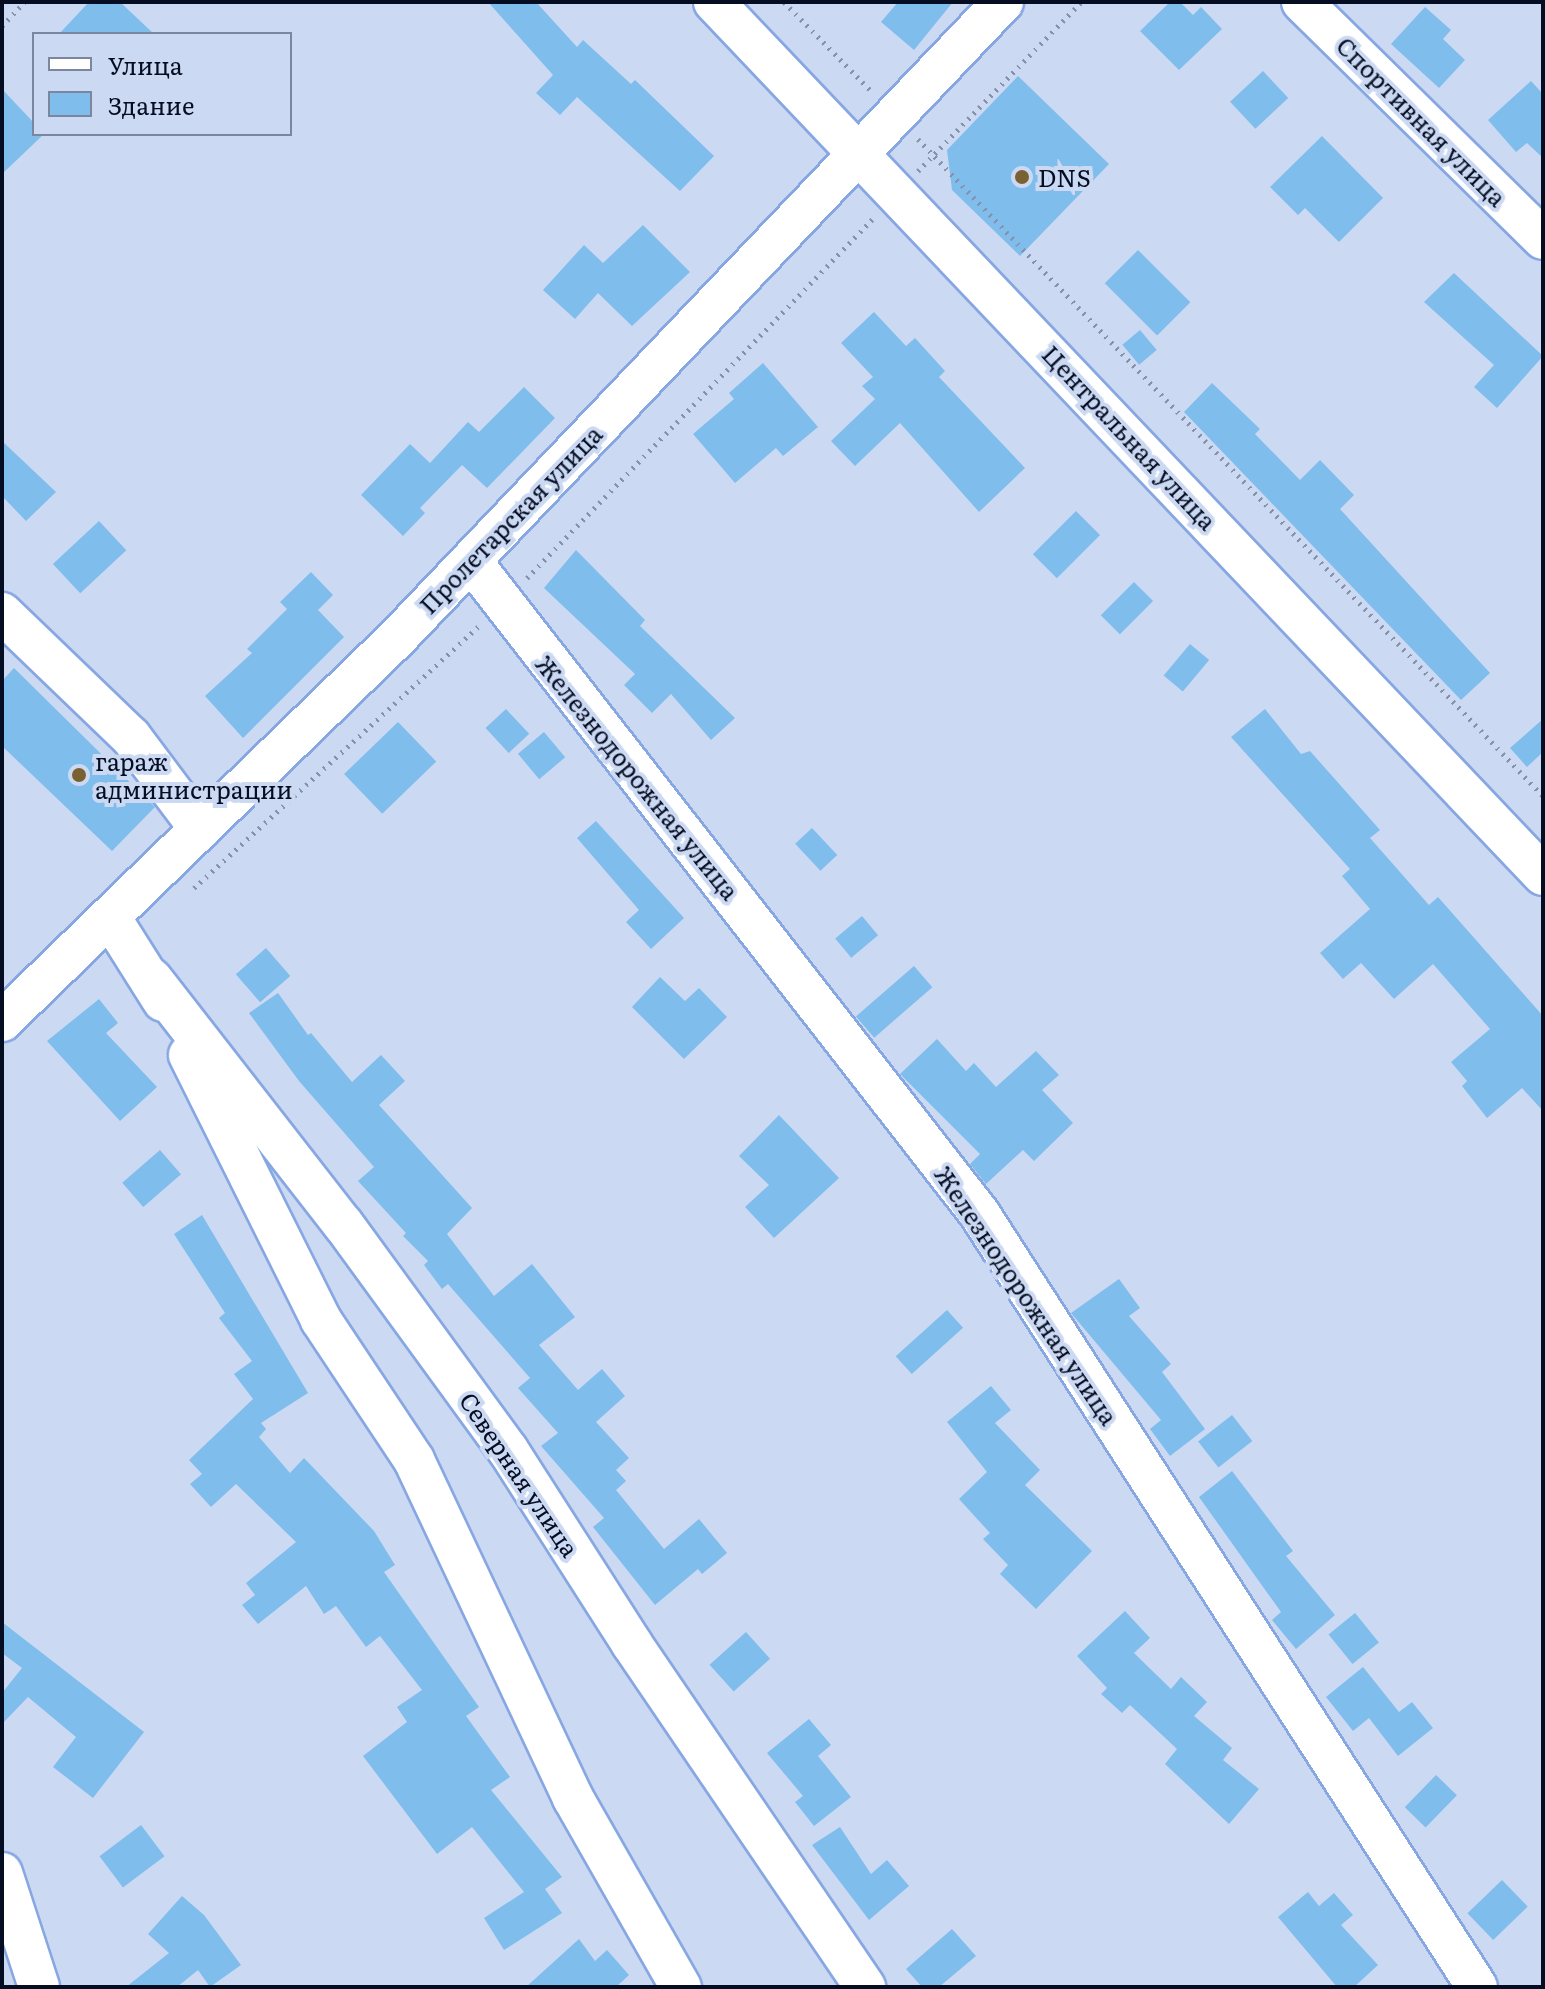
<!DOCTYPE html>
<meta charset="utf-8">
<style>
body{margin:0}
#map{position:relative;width:1545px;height:1989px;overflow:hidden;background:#ccd9f2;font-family:Literata,serif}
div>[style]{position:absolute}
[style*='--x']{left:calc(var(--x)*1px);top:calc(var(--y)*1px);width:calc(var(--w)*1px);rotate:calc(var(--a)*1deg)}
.building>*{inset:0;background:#7fbded;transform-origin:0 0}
.path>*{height:5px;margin-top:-2.5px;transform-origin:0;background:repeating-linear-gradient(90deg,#8692a9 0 2px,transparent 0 8px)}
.roads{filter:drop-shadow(2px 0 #87a7e2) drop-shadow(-2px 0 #87a7e2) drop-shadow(0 2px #87a7e2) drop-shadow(0 -2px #87a7e2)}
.minor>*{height:40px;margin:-20px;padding:0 20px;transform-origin:20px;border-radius:20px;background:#fff}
.dots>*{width:22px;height:22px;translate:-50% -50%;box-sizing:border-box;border:4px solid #ccd9f2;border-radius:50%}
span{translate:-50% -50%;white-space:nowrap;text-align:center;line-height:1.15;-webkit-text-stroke:8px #ccd9f2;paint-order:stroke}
.street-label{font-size:24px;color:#040d22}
.poi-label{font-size:24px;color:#040d22}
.left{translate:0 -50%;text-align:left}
.frame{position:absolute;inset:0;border:4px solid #040d22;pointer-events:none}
.legend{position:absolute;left:32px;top:32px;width:260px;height:104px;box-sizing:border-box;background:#ccd9f2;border:2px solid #7c879f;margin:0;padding:10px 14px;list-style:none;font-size:24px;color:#040d22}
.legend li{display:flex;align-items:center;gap:16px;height:40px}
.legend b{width:40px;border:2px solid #7c879f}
</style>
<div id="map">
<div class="building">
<div style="clip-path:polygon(89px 2px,120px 2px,154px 34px,59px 34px)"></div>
<div style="clip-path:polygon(488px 2px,536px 2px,577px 47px,583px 40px,631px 84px,635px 80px,714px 156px,680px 191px,577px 97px,560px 115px,536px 93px,553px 75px)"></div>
<div style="clip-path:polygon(898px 2px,953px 2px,914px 50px,881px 22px)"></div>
<div style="clip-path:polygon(1170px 2px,1180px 2px,1193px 15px,1201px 7px,1222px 29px,1179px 70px,1140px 31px)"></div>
<div style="clip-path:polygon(1425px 7px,1451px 30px,1443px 39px,1465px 60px,1439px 88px,1391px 44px)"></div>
<div style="left:1263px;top:71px;width:37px;height:45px;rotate:47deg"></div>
<div style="clip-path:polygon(1018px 76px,1109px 164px,1020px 256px,952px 190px,947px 150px)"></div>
<div style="clip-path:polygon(1531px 81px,1543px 94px,1543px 158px,1527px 143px,1516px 152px,1488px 120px)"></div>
<div style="clip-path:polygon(2px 89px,34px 123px,34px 134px,44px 134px,2px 174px)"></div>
<div style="clip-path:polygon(1322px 136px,1383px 198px,1339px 242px,1305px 208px,1298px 215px,1270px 187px)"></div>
<div style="clip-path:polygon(643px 225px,690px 272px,632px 326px,598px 293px,575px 319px,543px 290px,584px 245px,603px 263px)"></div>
<div style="left:1138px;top:250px;width:74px;height:47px;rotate:45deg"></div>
<div style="clip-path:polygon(1454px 273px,1543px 356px,1497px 408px,1474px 387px,1494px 365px,1424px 302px)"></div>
<div style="clip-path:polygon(874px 312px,906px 346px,915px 338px,945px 371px,939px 377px,1025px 468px,979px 512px,900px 423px,855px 466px,831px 441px,875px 399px,862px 386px,873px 377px,841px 343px)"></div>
<div style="left:1140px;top:330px;width:26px;height:23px;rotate:50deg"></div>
<div style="clip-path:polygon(763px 363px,818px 427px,783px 456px,776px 448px,735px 483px,693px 434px,734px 399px,729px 393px)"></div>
<div style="clip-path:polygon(1212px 383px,1260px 429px,1255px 434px,1300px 480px,1320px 460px,1354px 495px,1340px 509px,1490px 673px,1461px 700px,1184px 412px)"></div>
<div style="clip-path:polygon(524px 387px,555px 418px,487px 488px,462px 465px,420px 508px,425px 513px,403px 536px,361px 495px,410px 444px,430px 463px,468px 422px,479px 432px)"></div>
<div style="clip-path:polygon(2px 441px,56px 492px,26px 521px,2px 496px)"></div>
<div style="left:1076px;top:511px;width:34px;height:61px;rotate:45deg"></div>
<div style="left:99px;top:521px;width:40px;height:63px;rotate:47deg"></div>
<div style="clip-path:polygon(576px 550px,645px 620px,640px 626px,735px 718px,711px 740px,671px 694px,652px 713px,624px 685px,635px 674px,544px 588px)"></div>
<div style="clip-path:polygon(311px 572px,333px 595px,318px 610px,344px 637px,243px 738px,205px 696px,252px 653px,247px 649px,287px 609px,280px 602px)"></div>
<div style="left:1134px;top:582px;width:27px;height:47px;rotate:45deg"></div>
<div style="left:1190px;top:644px;width:25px;height:41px;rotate:40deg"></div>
<div style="clip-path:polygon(14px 668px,155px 807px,112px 851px,2px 746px,2px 681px)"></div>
<div style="left:506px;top:709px;width:34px;height:28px;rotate:47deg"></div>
<div style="clip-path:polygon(1265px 709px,1301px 754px,1310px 751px,1380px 830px,1370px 838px,1429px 905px,1438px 897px,1543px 1016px,1543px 1111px,1522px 1088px,1487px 1118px,1462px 1086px,1467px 1081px,1451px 1062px,1490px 1029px,1433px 964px,1394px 999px,1361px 963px,1343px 979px,1320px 953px,1370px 909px,1342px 876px,1350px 869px,1231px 737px)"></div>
<div style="clip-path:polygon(1543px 719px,1543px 752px,1527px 767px,1510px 748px)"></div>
<div style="left:398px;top:722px;width:55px;height:75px;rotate:46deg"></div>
<div style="left:544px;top:732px;width:33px;height:34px;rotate:50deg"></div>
<div style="clip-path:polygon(596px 821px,684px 918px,651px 949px,626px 922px,639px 910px,577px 838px)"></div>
<div style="left:812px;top:828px;width:37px;height:23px;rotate:47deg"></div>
<div style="left:862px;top:916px;width:25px;height:35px;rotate:50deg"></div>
<div style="left:266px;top:948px;width:37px;height:40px;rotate:49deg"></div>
<div style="left:914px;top:966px;width:28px;height:77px;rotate:49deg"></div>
<div style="clip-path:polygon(660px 977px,685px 1001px,699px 988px,727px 1017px,684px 1059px,632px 1007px)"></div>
<div style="clip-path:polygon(278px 993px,308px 1035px,311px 1033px,352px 1082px,381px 1055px,405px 1081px,379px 1105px,472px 1208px,447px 1234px,494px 1296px,532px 1264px,575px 1317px,539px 1345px,578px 1390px,602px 1369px,625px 1396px,596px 1422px,629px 1458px,616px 1470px,626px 1481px,616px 1490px,664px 1549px,699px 1519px,727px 1553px,702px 1574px,698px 1569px,655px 1605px,593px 1527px,604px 1518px,541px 1446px,558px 1433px,518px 1388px,530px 1378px,448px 1284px,442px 1289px,424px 1265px,428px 1261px,403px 1236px,406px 1233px,358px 1181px,374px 1167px,299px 1081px,249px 1013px)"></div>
<div style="clip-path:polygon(99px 999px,118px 1023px,106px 1033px,157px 1087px,120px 1121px,47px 1041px)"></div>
<div style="clip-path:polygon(937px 1039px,966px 1071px,974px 1063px,996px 1087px,1036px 1051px,1059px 1075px,1042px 1090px,1073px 1123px,1034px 1161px,1023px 1150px,986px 1184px,970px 1164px,980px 1154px,900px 1074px)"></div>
<div style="clip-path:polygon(779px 1115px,839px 1178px,774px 1238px,745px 1207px,769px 1185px,739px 1156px)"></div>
<div style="left:160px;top:1150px;width:32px;height:50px;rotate:49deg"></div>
<div style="clip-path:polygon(202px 1215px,308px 1393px,261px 1423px,266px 1429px,259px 1437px,290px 1473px,304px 1458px,374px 1531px,395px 1565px,384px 1572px,479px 1707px,466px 1716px,510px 1777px,491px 1790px,562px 1877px,545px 1889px,562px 1913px,504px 1950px,484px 1918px,524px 1892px,472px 1827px,437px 1854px,363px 1756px,407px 1722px,397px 1707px,422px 1690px,380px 1636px,366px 1647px,336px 1606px,324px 1614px,306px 1586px,258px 1624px,242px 1605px,255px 1595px,246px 1583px,296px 1542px,236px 1484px,211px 1507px,190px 1484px,202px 1474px,189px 1460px,253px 1399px,234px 1374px,252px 1361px,219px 1318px,225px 1313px,174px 1234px)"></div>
<div style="clip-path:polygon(1119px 1279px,1140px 1308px,1129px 1316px,1171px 1364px,1162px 1372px,1205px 1429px,1170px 1456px,1150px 1429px,1161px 1420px,1071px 1313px)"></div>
<div style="left:947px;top:1310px;width:24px;height:69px;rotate:48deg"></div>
<div style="clip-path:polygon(991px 1386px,1011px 1410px,995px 1423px,1040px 1470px,1025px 1485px,1092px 1551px,1036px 1609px,1000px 1574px,1008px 1565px,983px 1539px,990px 1533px,959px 1499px,987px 1472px,947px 1422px)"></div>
<div style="left:1232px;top:1415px;width:33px;height:43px;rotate:52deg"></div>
<div style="clip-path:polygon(1232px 1471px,1293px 1551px,1286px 1556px,1335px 1615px,1296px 1649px,1272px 1620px,1281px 1612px,1199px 1497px)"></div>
<div style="clip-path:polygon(1125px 1611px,1150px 1638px,1134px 1653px,1171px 1689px,1181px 1677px,1207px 1702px,1194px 1716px,1232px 1748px,1223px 1760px,1259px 1789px,1229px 1824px,1165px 1764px,1177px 1749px,1130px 1705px,1122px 1713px,1101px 1694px,1107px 1688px,1077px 1656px)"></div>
<div style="left:1355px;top:1613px;width:38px;height:34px;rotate:51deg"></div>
<div style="clip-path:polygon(2px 1622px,144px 1732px,93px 1798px,53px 1767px,76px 1737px,28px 1697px,2px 1724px,2px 1693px,22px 1668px,2px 1653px)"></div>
<div style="left:746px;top:1632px;width:36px;height:49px;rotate:48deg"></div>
<div style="clip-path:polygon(1363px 1667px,1399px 1712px,1412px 1702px,1433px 1728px,1398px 1756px,1369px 1718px,1353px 1731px,1326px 1697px)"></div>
<div style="clip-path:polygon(809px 1719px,831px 1745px,818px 1756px,851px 1797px,814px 1826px,795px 1802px,803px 1796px,767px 1753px)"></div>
<div style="left:1436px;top:1775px;width:29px;height:45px;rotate:44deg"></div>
<div style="left:141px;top:1825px;width:39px;height:52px;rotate:53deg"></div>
<div style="clip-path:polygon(840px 1827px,871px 1874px,887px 1860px,909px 1886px,869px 1920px,812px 1845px)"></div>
<div style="left:1502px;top:1880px;width:37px;height:48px;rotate:46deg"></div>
<div style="clip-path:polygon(1308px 1892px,1319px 1906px,1334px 1893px,1353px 1915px,1341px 1925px,1378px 1965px,1354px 1987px,1337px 1987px,1278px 1917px)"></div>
<div style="clip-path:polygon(182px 1896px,204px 1915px,241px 1965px,210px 1987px,198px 1970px,177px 1987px,126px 1987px,169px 1953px,148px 1934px)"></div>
<div style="clip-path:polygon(952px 1929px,976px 1956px,939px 1987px,922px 1987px,906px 1969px)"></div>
<div style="clip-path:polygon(579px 1939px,595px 1961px,607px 1950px,629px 1975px,616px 1987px,526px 1987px)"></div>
</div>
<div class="path">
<div style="--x:784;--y:2;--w:126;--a:45.6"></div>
<div style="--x:2;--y:26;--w:33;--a:-47"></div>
<div style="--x:918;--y:139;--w:907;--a:46.43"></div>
<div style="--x:918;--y:171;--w:235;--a:-46"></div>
<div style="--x:527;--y:578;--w:498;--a:-46.1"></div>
<div style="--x:194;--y:888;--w:390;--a:-42.6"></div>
</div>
<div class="roads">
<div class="minor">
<div style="--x:714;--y:2;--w:1204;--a:46.48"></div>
<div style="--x:1302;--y:2;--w:338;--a:44.5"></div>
<div style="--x:471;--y:561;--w:827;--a:52.08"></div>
<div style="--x:979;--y:1213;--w:920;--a:57.24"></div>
<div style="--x:2;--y:613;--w:179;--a:43.9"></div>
<div style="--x:131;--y:737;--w:115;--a:53.1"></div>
<div style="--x:110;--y:917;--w:99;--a:57.8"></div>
<div style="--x:152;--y:979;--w:311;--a:52.1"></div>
<div style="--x:343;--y:1224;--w:280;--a:53.9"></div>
<div style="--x:508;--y:1450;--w:230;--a:57.4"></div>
<div style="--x:632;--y:1644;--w:415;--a:55.8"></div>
<div style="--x:2;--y:1021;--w:552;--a:-44.12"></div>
<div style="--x:398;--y:637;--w:877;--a:-46.39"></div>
<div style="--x:189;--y:1055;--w:296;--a:63.5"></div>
<div style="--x:321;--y:1320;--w:168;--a:56.4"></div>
<div style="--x:414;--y:1460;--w:374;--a:64.8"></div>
<div style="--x:573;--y:1798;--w:218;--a:60.3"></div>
<div style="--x:2;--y:1873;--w:120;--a:72"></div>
</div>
</div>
<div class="dots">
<div style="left:1022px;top:177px;background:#7a6132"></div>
<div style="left:79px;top:775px;background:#7a6132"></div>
</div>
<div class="street-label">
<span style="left:1422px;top:121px;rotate:45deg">Спортивная улица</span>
<span style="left:1130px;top:437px;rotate:47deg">Центральная улица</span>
<span style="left:510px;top:519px;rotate:-46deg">Пролетарская улица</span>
<span style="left:638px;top:777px;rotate:51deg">Железнодорожная улица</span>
<span style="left:1027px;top:1295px;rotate:56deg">Железнодорожная улица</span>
<span style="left:520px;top:1474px;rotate:56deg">Северная улица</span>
</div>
<div class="poi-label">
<span class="left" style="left:1038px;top:177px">DNS</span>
<span class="left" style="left:95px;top:775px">гараж<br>администрации</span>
</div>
<div class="frame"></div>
<ul class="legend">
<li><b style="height:10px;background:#fff"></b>Улица</li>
<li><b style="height:22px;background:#7fbded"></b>Здание</li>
</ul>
</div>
